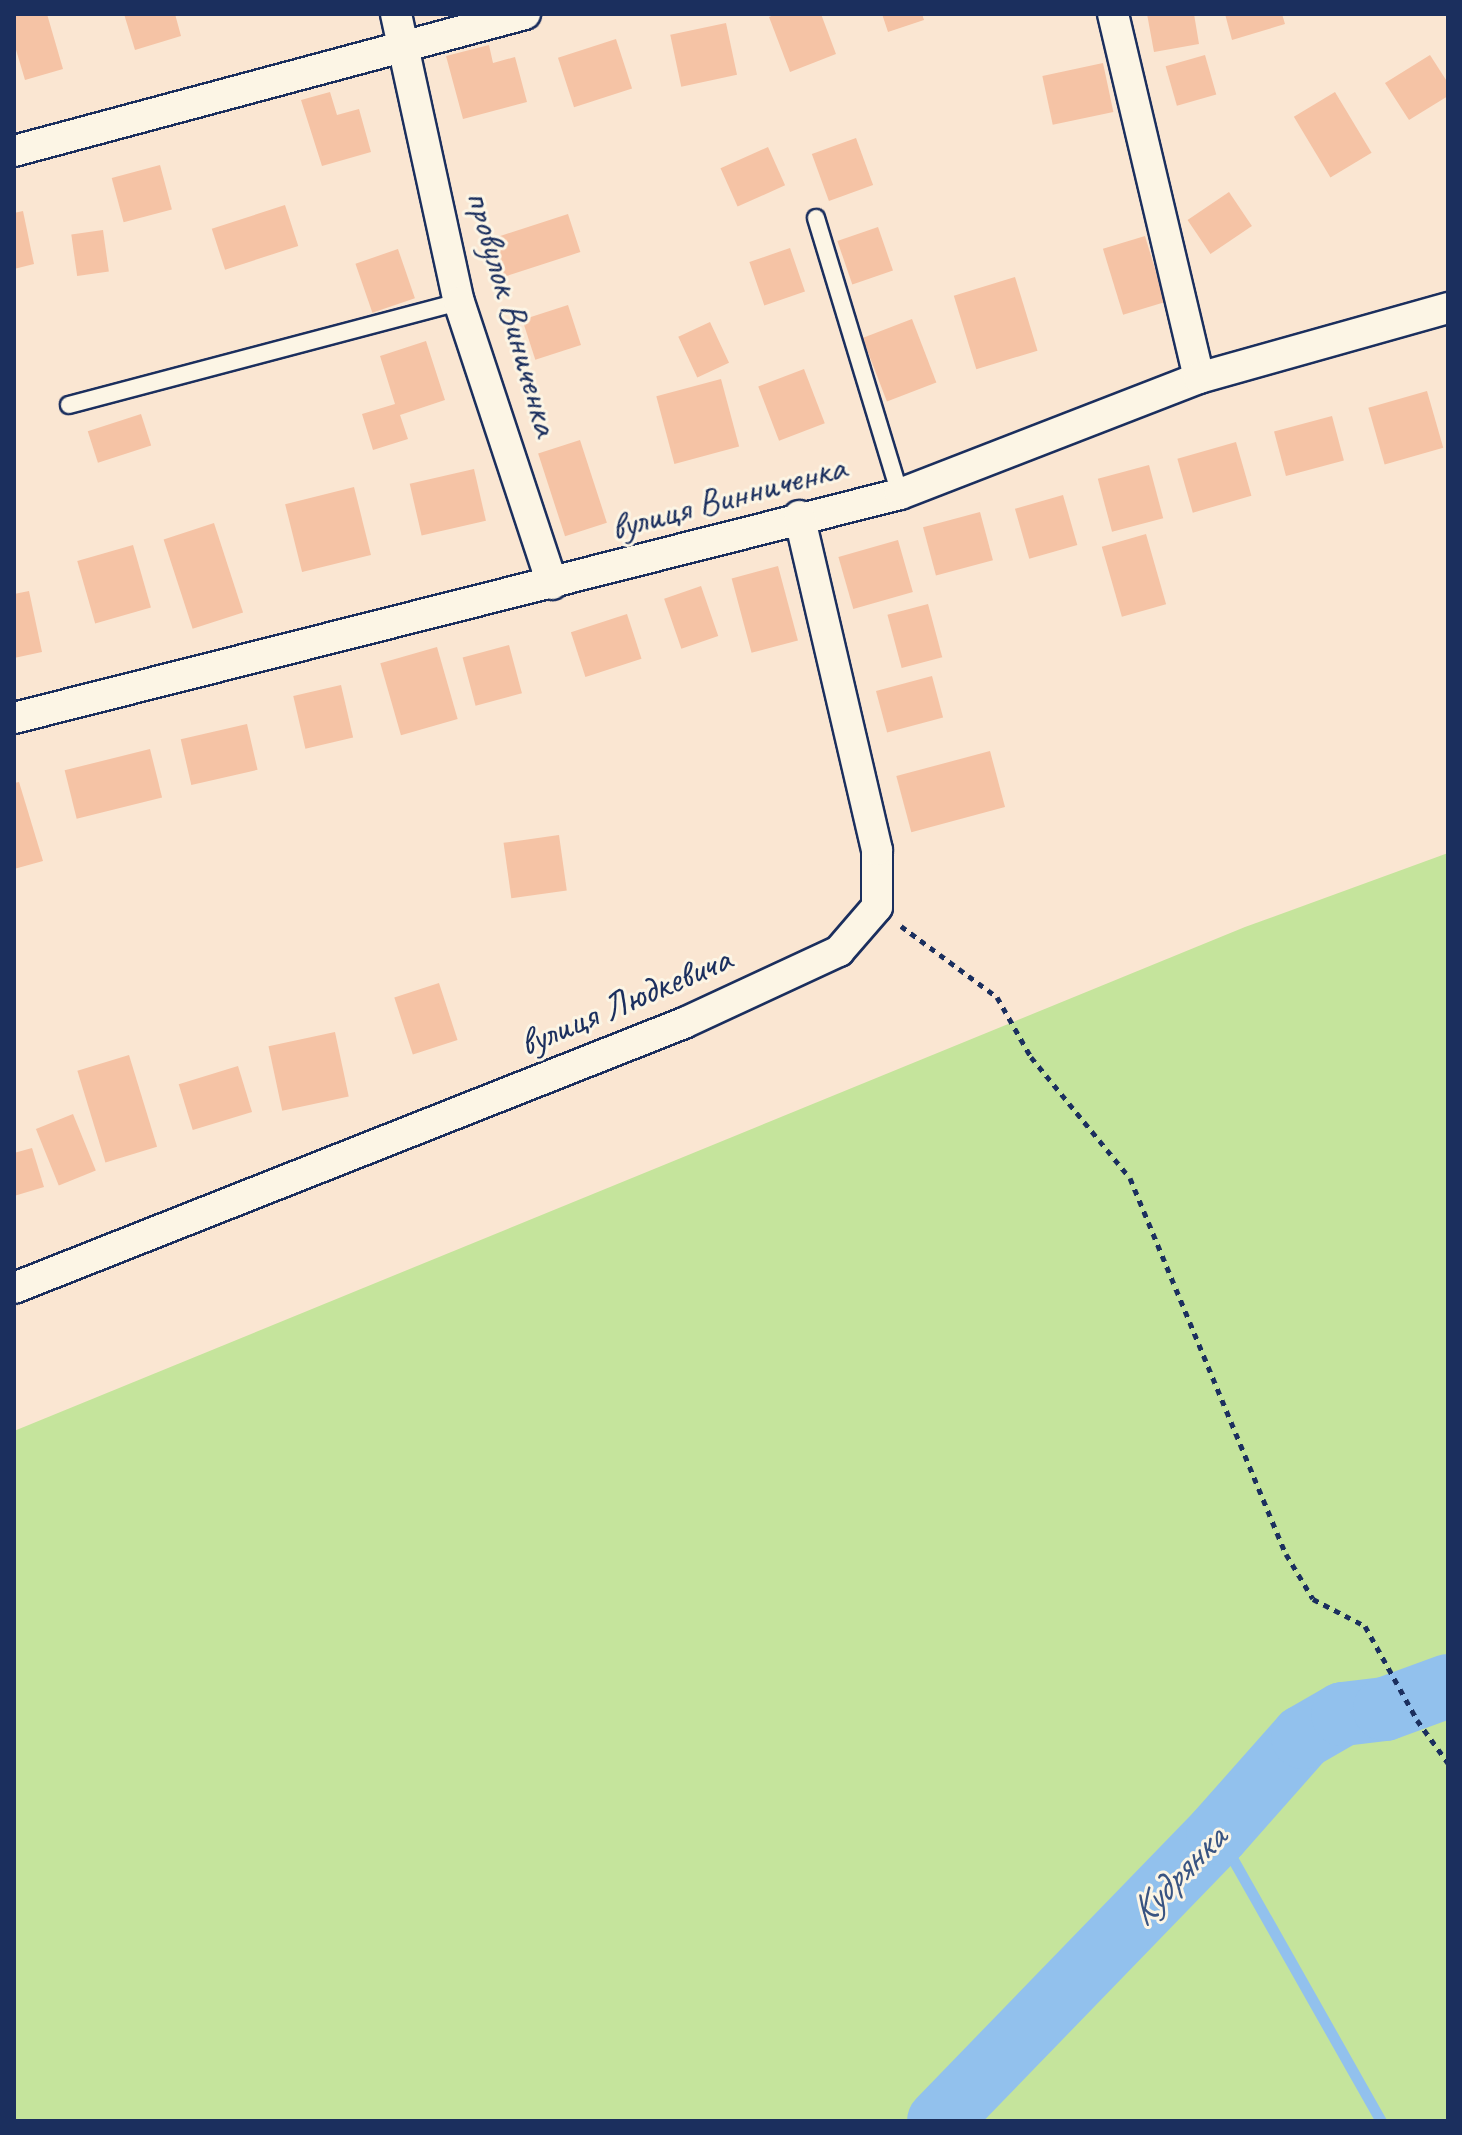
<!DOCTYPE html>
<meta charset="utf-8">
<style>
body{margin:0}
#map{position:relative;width:1462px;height:2135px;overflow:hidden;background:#fae6d2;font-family:Caveat,sans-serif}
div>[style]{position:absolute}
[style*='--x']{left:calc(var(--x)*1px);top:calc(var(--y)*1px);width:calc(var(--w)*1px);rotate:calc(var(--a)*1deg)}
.green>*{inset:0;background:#c5e49c}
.stream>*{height:11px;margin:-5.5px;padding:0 5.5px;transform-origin:5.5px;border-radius:5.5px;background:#92c1ed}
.river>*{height:64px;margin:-32px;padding:0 32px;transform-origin:32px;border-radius:32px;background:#92c1ed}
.building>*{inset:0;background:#f5c3a5;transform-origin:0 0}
.path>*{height:5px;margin-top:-2.5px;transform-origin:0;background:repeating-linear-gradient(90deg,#1b2f5e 0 6px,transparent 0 12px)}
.roads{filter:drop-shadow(2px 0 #1b2f5e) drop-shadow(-2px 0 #1b2f5e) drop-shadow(0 2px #1b2f5e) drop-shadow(0 -2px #1b2f5e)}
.service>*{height:16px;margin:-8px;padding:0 8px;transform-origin:8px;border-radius:8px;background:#fcf5e5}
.minor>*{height:30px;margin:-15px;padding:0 15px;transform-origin:15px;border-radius:15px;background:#fcf5e5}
span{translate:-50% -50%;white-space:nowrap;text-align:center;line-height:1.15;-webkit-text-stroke:6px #fcf5e5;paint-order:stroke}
.street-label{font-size:38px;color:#1b2f5e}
.water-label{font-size:40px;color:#395482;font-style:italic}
.frame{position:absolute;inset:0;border:16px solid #1b2f5e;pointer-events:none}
</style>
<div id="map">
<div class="green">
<div style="clip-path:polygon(1448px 853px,1448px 2121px,14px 2121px,14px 1431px,1245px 927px)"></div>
</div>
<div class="stream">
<div style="--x:1218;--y:1833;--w:331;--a:60.5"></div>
</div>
<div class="river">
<div style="--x:939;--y:2121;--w:401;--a:-45.9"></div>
<div style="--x:1218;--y:1833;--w:128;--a:-48.5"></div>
<div style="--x:1303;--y:1737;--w:46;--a:-29.9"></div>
<div style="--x:1343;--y:1714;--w:42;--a:-6.8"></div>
<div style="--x:1385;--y:1709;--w:67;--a:-20.1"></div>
</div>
<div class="building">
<div style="clip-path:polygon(14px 14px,47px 14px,63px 69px,25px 80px,14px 43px)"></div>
<div style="clip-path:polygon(124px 14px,175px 14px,181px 36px,135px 50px)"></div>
<div style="clip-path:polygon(776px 14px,821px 14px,836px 54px,790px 72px,769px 17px)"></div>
<div style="clip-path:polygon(882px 14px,922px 14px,924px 20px,888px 32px)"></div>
<div style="clip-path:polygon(1147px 14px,1194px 14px,1199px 44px,1154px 52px)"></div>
<div style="clip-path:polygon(1225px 14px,1282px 14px,1285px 24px,1232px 40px)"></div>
<div style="left:726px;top:23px;width:53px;height:57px;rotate:78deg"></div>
<div style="left:616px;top:39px;width:52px;height:61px;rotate:72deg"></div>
<div style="clip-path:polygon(489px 45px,493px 63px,515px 57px,527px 102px,463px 119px,446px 56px)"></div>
<div style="left:1205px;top:55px;width:41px;height:41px;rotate:74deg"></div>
<div style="clip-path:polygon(1430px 55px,1448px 83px,1448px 96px,1409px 120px,1385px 83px)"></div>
<div style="left:1103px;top:63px;width:50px;height:62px;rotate:78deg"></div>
<div style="clip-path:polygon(330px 92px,337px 115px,359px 109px,371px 152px,322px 166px,301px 100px)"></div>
<div style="left:1335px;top:92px;width:71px;height:48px;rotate:59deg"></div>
<div style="left:856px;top:138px;width:50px;height:47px;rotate:70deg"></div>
<div style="left:768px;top:147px;width:42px;height:52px;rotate:66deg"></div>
<div style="left:160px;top:165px;width:46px;height:50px;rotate:75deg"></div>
<div style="left:1229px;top:192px;width:41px;height:50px;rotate:56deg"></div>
<div style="left:285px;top:205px;width:43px;height:77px;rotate:72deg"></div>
<div style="clip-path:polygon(23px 211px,34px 264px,14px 269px,14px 213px)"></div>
<div style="left:568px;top:214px;width:40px;height:87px;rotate:72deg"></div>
<div style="left:878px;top:227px;width:46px;height:43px;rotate:71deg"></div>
<div style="left:103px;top:230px;width:42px;height:32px;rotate:82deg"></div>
<div style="left:1145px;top:236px;width:69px;height:44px;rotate:73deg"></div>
<div style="left:790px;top:248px;width:46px;height:43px;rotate:71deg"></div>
<div style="left:398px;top:249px;width:52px;height:45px;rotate:71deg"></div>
<div style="left:1015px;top:277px;width:77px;height:64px;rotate:73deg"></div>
<div style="left:568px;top:305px;width:42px;height:48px;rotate:72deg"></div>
<div style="left:912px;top:319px;width:68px;height:53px;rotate:69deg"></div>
<div style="left:710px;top:322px;width:45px;height:35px;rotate:65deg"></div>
<div style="clip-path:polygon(426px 341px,445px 400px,400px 415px,408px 439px,373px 450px,362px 414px,395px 404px,380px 356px)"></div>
<div style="left:804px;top:369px;width:58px;height:49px;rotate:69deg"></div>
<div style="left:721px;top:379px;width:70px;height:67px;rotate:75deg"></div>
<div style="left:1427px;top:391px;width:59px;height:61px;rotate:74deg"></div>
<div style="left:141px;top:414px;width:33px;height:56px;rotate:72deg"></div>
<div style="left:1332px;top:416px;width:46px;height:60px;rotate:75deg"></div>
<div style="left:580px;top:440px;width:87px;height:44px;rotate:72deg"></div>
<div style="left:1236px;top:442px;width:56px;height:61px;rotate:74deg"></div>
<div style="left:1149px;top:465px;width:55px;height:53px;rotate:75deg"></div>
<div style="left:474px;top:469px;width:53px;height:66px;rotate:77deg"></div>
<div style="left:354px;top:487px;width:70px;height:71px;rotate:76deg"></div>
<div style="left:1063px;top:495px;width:52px;height:50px;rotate:74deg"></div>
<div style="left:980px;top:512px;width:50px;height:59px;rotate:75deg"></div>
<div style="left:214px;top:523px;width:94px;height:53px;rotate:72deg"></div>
<div style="left:1146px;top:534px;width:73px;height:46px;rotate:74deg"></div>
<div style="left:898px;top:540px;width:54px;height:62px;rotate:74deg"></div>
<div style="left:133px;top:545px;width:65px;height:58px;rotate:74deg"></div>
<div style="left:778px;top:566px;width:77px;height:48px;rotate:75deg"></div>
<div style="left:701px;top:586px;width:53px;height:39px;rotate:71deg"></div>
<div style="clip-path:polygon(29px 591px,42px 652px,14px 658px,14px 594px)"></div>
<div style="left:928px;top:604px;width:55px;height:42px;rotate:75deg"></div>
<div style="left:627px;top:614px;width:47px;height:59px;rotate:72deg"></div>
<div style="left:509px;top:645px;width:50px;height:48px;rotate:75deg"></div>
<div style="left:437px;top:647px;width:75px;height:59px;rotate:74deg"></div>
<div style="left:932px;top:676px;width:43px;height:58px;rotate:75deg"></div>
<div style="left:341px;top:685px;width:54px;height:49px;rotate:77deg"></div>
<div style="left:247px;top:724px;width:47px;height:68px;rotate:77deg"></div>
<div style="left:150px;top:749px;width:50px;height:88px;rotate:76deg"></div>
<div style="left:990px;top:751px;width:58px;height:97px;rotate:75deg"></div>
<div style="clip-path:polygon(19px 782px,43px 861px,14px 869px,14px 783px)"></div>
<div style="left:559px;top:835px;width:56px;height:56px;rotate:82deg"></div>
<div style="left:439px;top:983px;width:60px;height:47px;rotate:72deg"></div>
<div style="left:335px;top:1032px;width:66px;height:68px;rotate:78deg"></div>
<div style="left:129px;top:1055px;width:96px;height:54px;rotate:73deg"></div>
<div style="left:238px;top:1066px;width:48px;height:62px;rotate:73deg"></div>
<div style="left:73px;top:1114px;width:61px;height:40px;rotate:68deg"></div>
<div style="clip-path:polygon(32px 1148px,44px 1187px,14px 1196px,14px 1153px)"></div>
</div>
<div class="path">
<div style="--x:901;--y:926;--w:119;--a:36.5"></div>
<div style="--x:997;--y:997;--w:69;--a:60.5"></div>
<div style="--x:1031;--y:1057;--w:156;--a:50.7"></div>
<div style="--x:1130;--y:1178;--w:407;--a:67.5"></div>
<div style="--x:1286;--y:1554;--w:52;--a:59"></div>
<div style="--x:1313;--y:1599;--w:59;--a:27.4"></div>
<div style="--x:1365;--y:1626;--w:107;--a:61"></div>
<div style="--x:1417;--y:1720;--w:53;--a:54.2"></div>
</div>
<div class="roads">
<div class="service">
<div style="--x:816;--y:218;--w:288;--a:73.1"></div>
<div style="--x:69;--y:405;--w:403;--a:-14.8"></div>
</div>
<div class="minor">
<div style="--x:396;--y:14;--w:295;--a:77.7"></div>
<div style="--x:459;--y:302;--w:297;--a:71.7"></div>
<div style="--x:1113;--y:14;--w:374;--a:76.7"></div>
<div style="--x:14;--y:151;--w:529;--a:-15.01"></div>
<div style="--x:14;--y:718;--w:914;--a:-14.19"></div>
<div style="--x:900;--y:494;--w:321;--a:-21.2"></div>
<div style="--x:1199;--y:378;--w:259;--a:-15.7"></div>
<div style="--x:14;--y:1288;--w:721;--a:-21.58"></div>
<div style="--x:684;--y:1023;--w:171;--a:-24.9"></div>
<div style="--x:839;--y:951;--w:58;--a:-49.2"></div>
<div style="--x:877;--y:907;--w:57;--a:-90"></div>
<div style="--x:877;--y:850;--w:343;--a:-103.1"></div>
</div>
</div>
<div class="street-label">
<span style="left:513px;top:313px;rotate:74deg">провулок Виниченка</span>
<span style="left:728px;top:497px;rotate:-15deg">вулиця Винниченка</span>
<span style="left:625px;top:1001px;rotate:-23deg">вулиця Людкевича</span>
</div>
<div class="water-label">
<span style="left:1177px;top:1875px;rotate:-46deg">Кудрянка</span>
</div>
<div class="frame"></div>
</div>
